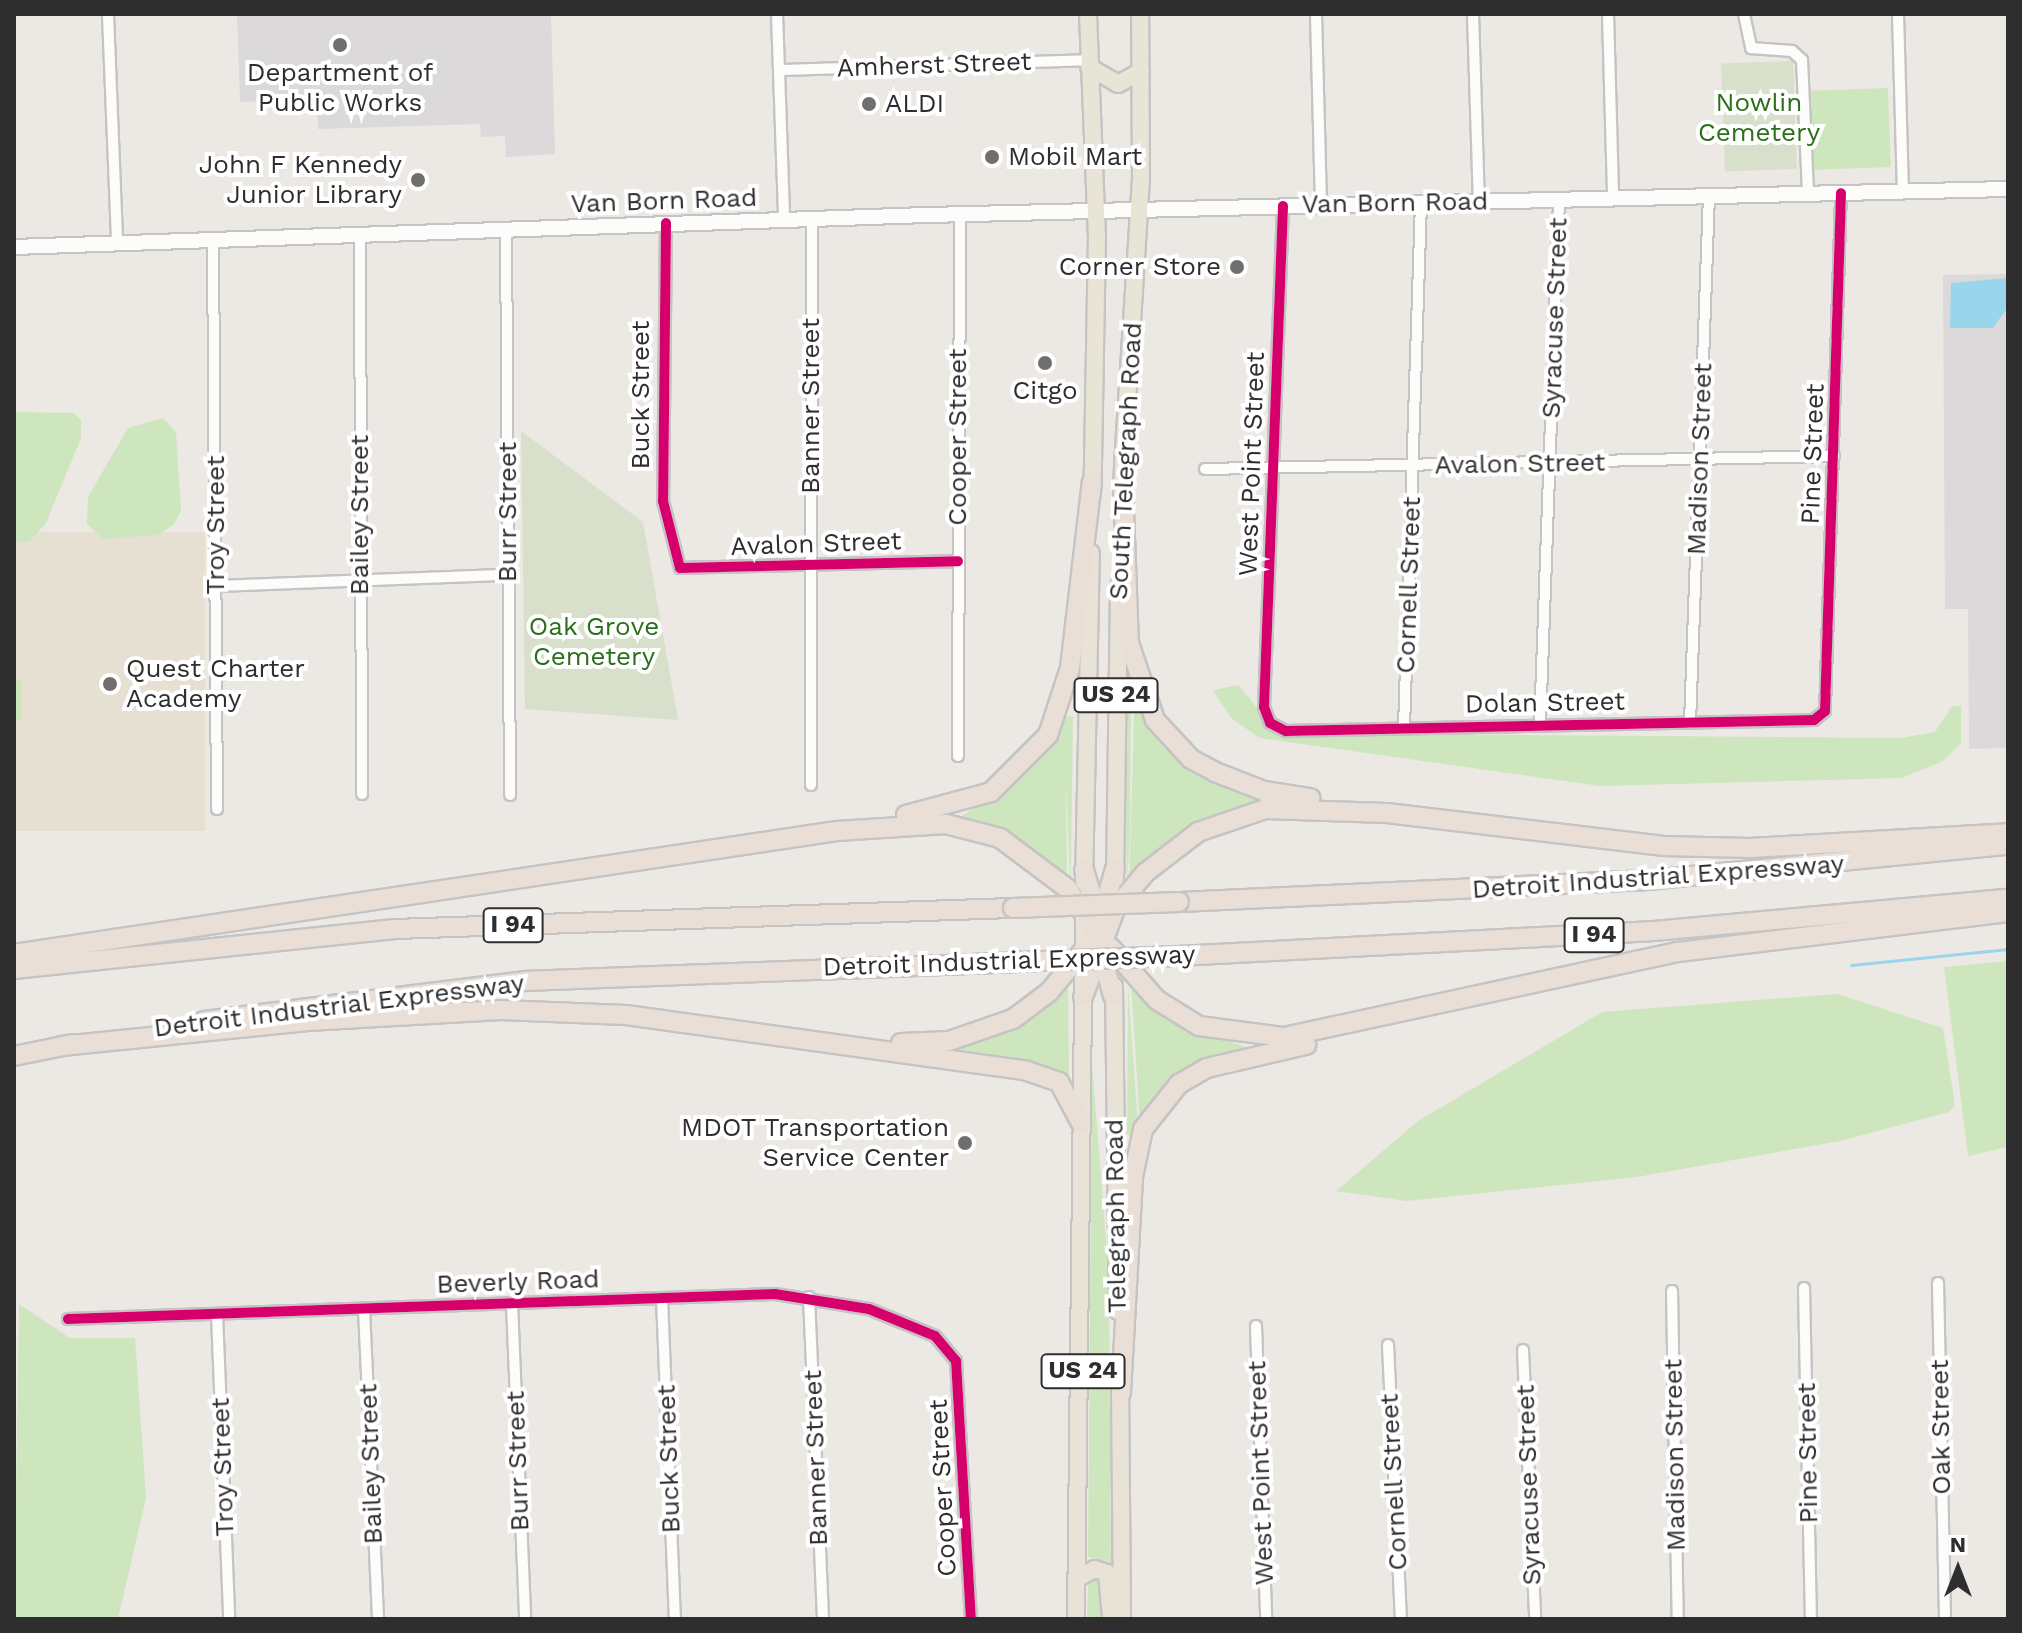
<!DOCTYPE html>
<style>
body{margin:0}
#map{position:relative;width:2022px;height:1633px;overflow:hidden;background:#ece8e4;font-family:"Work Sans",sans-serif}
div>[style]{position:absolute}
[style*='--x']{left:calc(var(--x)*1px);top:calc(var(--y)*1px);width:calc(var(--w)*1px);rotate:calc(var(--a)*1deg)}
.industrial>*{inset:0;background:#dcd9db}
.education>*{inset:0;background:#e6e0d3;transform-origin:0 0}
.green>*{inset:0;background:#cee6be;transform-origin:0 0}
.cemetery>*{inset:0;background:#d8e0cc;transform-origin:0 0}
.water>*{inset:0;background:#99d6ec}
.stream>*{height:3px;margin:-1.5px;padding:0 1.5px;transform-origin:1.5px;border-radius:1.5px;background:#99d6ec}
.roads{filter:drop-shadow(2px 0 #c5c4c5) drop-shadow(-2px 0 #c5c4c5) drop-shadow(0 2px #c5c4c5) drop-shadow(0 -2px #c5c4c5)}
.minor>*{height:10px;margin:-5px;padding:0 5px;transform-origin:5px;border-radius:5px;background:#fcfcfb}
.secondary>*{height:14px;margin:-7px;padding:0 7px;transform-origin:7px;border-radius:7px;background:#fcfcfb}
.primary>*{height:16px;margin:-8px;padding:0 8px;transform-origin:8px;border-radius:8px;background:#e8e4d6}
.trunk>*{height:16px;margin:-8px;padding:0 8px;transform-origin:8px;border-radius:8px;background:#e9e2d6}
.motorway>*{height:18px;margin:-9px;padding:0 9px;transform-origin:9px;border-radius:9px;background:#eadfd6}
.bridges{filter:drop-shadow(2px 0 #c6c5c4) drop-shadow(-2px 0 #c6c5c4) drop-shadow(0 2px #c6c5c4) drop-shadow(0 -2px #c6c5c4)}
.motorway-bridge>*{height:18px;margin:-9px;padding:0 9px;transform-origin:9px;border-radius:9px;background:#eadfd6}
.cycleway>*{height:10px;margin:-5px;padding:0 5px;transform-origin:5px;border-radius:5px;background:#d6006c}
.dots>*{width:22px;height:22px;translate:-50% -50%;box-sizing:border-box;border:4px solid #fff;border-radius:50%}
span{translate:-50% -50%;white-space:nowrap;text-align:center;line-height:1.15;-webkit-text-stroke:8px #fff;paint-order:stroke}
.shield-label span{padding:2px 6px;background:#fff;border:2px solid;border-radius:6px;-webkit-text-stroke-width:0}
.shield-label{font-size:24px;color:#2e2e2e;font-weight:700}
.street-label{font-size:26px;color:#2e2e2e}
.poi-label{font-size:26px;color:#2e2e2e}
.left{translate:0 -50%;text-align:left}
.right{translate:-100% -50%;text-align:right}
.park-label{font-size:26px;color:#2c6e1b}
.frame{position:absolute;inset:0;border:16px solid #2e2e2e;pointer-events:none}
.north{position:absolute;left:1918px;top:1529px;width:80px;height:80px;-webkit-text-stroke:6px #fff;paint-order:stroke;rotate:0deg;font-size:22px;font-weight:700;line-height:32px;text-align:center;color:#2e2e2e}
.north::after{content:'';display:block;margin:auto;width:28px;height:36px;background:#2e2e2e;clip-path:polygon(50% 0,100% 100%,50% 72%,0 100%)}
</style>
<div id="map">
<div class="industrial">
<div style="clip-path:polygon(237px 14px,551px 14px,555px 154px,506px 157px,505px 136px,481px 137px,480px 124px,318px 129px,317px 100px,240px 102px)"></div>
<div style="clip-path:polygon(2008px 274px,2008px 748px,1969px 749px,1968px 609px,1945px 609px,1943px 275px)"></div>
</div>
<div class="education">
<div style="left:205px;top:532px;width:299px;height:191px;rotate:90deg"></div>
</div>
<div class="green">
<div style="left:1888px;top:88px;width:79px;height:77px;rotate:88deg"></div>
<div style="clip-path:polygon(14px 412px,73px 413px,81px 420px,81px 438px,46px 523px,29px 542px,14px 542px)"></div>
<div style="clip-path:polygon(163px 418px,176px 432px,181px 511px,174px 524px,158px 535px,103px 539px,87px 524px,88px 497px,128px 428px)"></div>
<div style="left:14px;top:680px;width:8px;height:40px"></div>
<div style="clip-path:polygon(1131px 683px,1130px 835px,1127px 885px,1124px 684px)"></div>
<div style="clip-path:polygon(1239px 685px,1276px 733px,1901px 738px,1935px 732px,1952px 706px,1961px 706px,1961px 743px,1943px 761px,1902px 778px,1600px 786px,1260px 738px,1231px 718px,1213px 690px)"></div>
<div style="clip-path:polygon(1135px 690px,1151px 722px,1261px 803px,1208px 820px,1129px 884px)"></div>
<div style="clip-path:polygon(1073px 716px,1071px 877px,1070px 878px,1063px 717px)"></div>
<div style="clip-path:polygon(1062px 720px,1065px 722px,1067px 878px,1024px 842px,959px 818px,1028px 770px)"></div>
<div style="clip-path:polygon(2008px 961px,2008px 1147px,1968px 1156px,1944px 967px)"></div>
<div style="clip-path:polygon(1068px 982px,1069px 1078px,1045px 1067px,961px 1055px,961px 1047px,1014px 1027px)"></div>
<div style="clip-path:polygon(1128px 984px,1138px 1128px,1135px 1136px,1127px 1135px)"></div>
<div style="clip-path:polygon(1131px 984px,1188px 1028px,1247px 1047px,1216px 1061px,1140px 1125px)"></div>
<div style="clip-path:polygon(1837px 994px,1943px 1028px,1955px 1105px,1949px 1112px,1840px 1141px,1637px 1177px,1407px 1201px,1336px 1191px,1418px 1121px,1602px 1012px)"></div>
<div style="clip-path:polygon(1092px 1065px,1109px 1276px,1111px 1563px,1088px 1557px)"></div>
<div style="clip-path:polygon(19px 1304px,70px 1338px,135px 1338px,146px 1498px,118px 1619px,14px 1619px)"></div>
<div style="clip-path:polygon(1098px 1578px,1107px 1619px,1087px 1619px,1088px 1586px)"></div>
</div>
<div class="cemetery">
<div style="left:1793px;top:61px;width:108px;height:72px;rotate:88deg"></div>
<div style="clip-path:polygon(521px 431px,643px 522px,678px 720px,525px 709px)"></div>
</div>
<div class="water">
<div style="clip-path:polygon(2008px 278px,2008px 307px,1993px 328px,1950px 328px,1951px 283px)"></div>
</div>
<div class="stream">
<div style="--x:1851;--y:965;--w:158;--a:-5.8"></div>
</div>
<div class="roads">
<div class="minor">
<div style="--x:777;--y:14;--w:205;--a:88"></div>
<div style="--x:1316;--y:14;--w:190;--a:88.5"></div>
<div style="--x:1473;--y:14;--w:186;--a:88.2"></div>
<div style="--x:1608;--y:14;--w:184;--a:88.4"></div>
<div style="--x:1744;--y:14;--w:35;--a:78"></div>
<div style="--x:1751;--y:48;--w:41;--a:4.2"></div>
<div style="--x:1792;--y:51;--w:13;--a:42"></div>
<div style="--x:1802;--y:60;--w:134;--a:87.4"></div>
<div style="--x:1898;--y:14;--w:178;--a:88.4"></div>
<div style="--x:108;--y:15;--w:228;--a:87.7"></div>
<div style="--x:779;--y:70;--w:310;--a:-1.8"></div>
<div style="--x:1283;--y:206;--w:501;--a:92.17"></div>
<div style="--x:1264;--y:707;--w:17;--a:69"></div>
<div style="--x:1270;--y:723;--w:18;--a:27"></div>
<div style="--x:1286;--y:731;--w:528;--a:-1.19"></div>
<div style="--x:1814;--y:720;--w:14;--a:-39"></div>
<div style="--x:1825;--y:711;--w:518;--a:-88.23"></div>
<div style="--x:666;--y:223;--w:278;--a:90.6"></div>
<div style="--x:663;--y:501;--w:69;--a:75.8"></div>
<div style="--x:680;--y:568;--w:278;--a:-1.4"></div>
<div style="--x:506;--y:230;--w:565;--a:89.59"></div>
<div style="--x:360;--y:236;--w:558;--a:89.79"></div>
<div style="--x:213;--y:240;--w:569;--a:89.6"></div>
<div style="--x:1205;--y:469;--w:629;--a:-1.18"></div>
<div style="--x:216;--y:586;--w:292;--a:-2.2"></div>
<div style="--x:1690;--y:723;--w:527;--a:-87.94"></div>
<div style="--x:1540;--y:725;--w:526;--a:-87.93"></div>
<div style="--x:1404;--y:728;--w:527;--a:-88.15"></div>
<div style="--x:958;--y:756;--w:542;--a:-89.79"></div>
<div style="--x:811;--y:785;--w:567;--a:-89.9"></div>
<div style="--x:1938;--y:1283;--w:336;--a:88.8"></div>
<div style="--x:1804;--y:1288;--w:331;--a:88.8"></div>
<div style="--x:1672;--y:1291;--w:328;--a:89"></div>
<div style="--x:809;--y:1297;--w:322;--a:87.5"></div>
<div style="--x:662;--y:1298;--w:321;--a:87.7"></div>
<div style="--x:512;--y:1304;--w:315;--a:87.6"></div>
<div style="--x:364;--y:1309;--w:310;--a:87.4"></div>
<div style="--x:217;--y:1314;--w:305;--a:87.7"></div>
<div style="--x:68;--y:1319;--w:707;--a:-2.03"></div>
<div style="--x:775;--y:1294;--w:95;--a:9.1"></div>
<div style="--x:869;--y:1309;--w:71;--a:22.2"></div>
<div style="--x:935;--y:1336;--w:33;--a:50"></div>
<div style="--x:956;--y:1361;--w:258;--a:86.7"></div>
<div style="--x:1256;--y:1326;--w:293;--a:88"></div>
<div style="--x:1388;--y:1345;--w:274;--a:87.3"></div>
<div style="--x:1523;--y:1350;--w:269;--a:87.4"></div>
</div>
<div class="secondary">
<div style="--x:14;--y:247;--w:915;--a:-2.01"></div>
<div style="--x:928;--y:215;--w:1080;--a:-1.38"></div>
</div>
<div class="primary">
<div style="--x:1088;--y:14;--w:221;--a:87.7"></div>
<div style="--x:1097;--y:235;--w:230;--a:91"></div>
<div style="--x:1089;--y:67;--w:34;--a:30"></div>
<div style="--x:1118;--y:84;--w:26;--a:-29"></div>
<div style="--x:1123;--y:465;--w:286;--a:-86.4"></div>
<div style="--x:1141;--y:180;--w:166;--a:-90.3"></div>
</div>
<div class="trunk">
<div style="--x:1092;--y:494;--w:29;--a:-88"></div>
<div style="--x:1122;--y:495;--w:30;--a:-88"></div>
<div style="--x:1115;--y:879;--w:293;--a:-89.2"></div>
<div style="--x:1084;--y:882;--w:329;--a:-88.8"></div>
<div style="--x:1114;--y:986;--w:325;--a:89.3"></div>
<div style="--x:1120;--y:1382;--w:237;--a:89.5"></div>
<div style="--x:1078;--y:1578;--w:19;--a:-28"></div>
<div style="--x:1095;--y:1569;--w:13;--a:18"></div>
<div style="--x:1107;--y:1573;--w:44;--a:84.8"></div>
<div style="--x:1076;--y:1619;--w:710;--a:-89.35"></div>
</div>
<div class="motorway">
<div style="--x:1123;--y:482;--w:161;--a:87.9"></div>
<div style="--x:1129;--y:643;--w:81;--a:71.3"></div>
<div style="--x:1155;--y:720;--w:53;--a:47.3"></div>
<div style="--x:1191;--y:759;--w:27;--a:28"></div>
<div style="--x:1215;--y:772;--w:53;--a:21.2"></div>
<div style="--x:1264;--y:791;--w:47;--a:8.7"></div>
<div style="--x:906;--y:815;--w:88;--a:-15.1"></div>
<div style="--x:991;--y:792;--w:81;--a:-45"></div>
<div style="--x:1048;--y:735;--w:71;--a:-71.8"></div>
<div style="--x:1070;--y:668;--w:187;--a:-83.3"></div>
<div style="--x:1084;--y:870;--w:49;--a:73.4"></div>
<div style="--x:1179;--y:902;--w:471;--a:-2.7"></div>
<div style="--x:1649;--y:880;--w:361;--a:-5.6"></div>
<div style="--x:1101;--y:918;--w:51;--a:-74.1"></div>
<div style="--x:1111;--y:948;--w:69;--a:48.5"></div>
<div style="--x:1157;--y:1000;--w:49;--a:31.8"></div>
<div style="--x:1199;--y:1026;--w:86;--a:7.4"></div>
<div style="--x:1284;--y:1037;--w:403;--a:-12.2"></div>
<div style="--x:1678;--y:952;--w:332;--a:-6.9"></div>
<div style="--x:14;--y:954;--w:832;--a:-8.5"></div>
<div style="--x:837;--y:831;--w:109;--a:-3.7"></div>
<div style="--x:946;--y:824;--w:56;--a:14.5"></div>
<div style="--x:1000;--y:838;--w:85;--a:36.9"></div>
<div style="--x:1068;--y:889;--w:50;--a:57.3"></div>
<div style="--x:1095;--y:931;--w:67;--a:74.5"></div>
<div style="--x:1178;--y:956;--w:477;--a:-3"></div>
<div style="--x:1654;--y:931;--w:355;--a:-5.2"></div>
<div style="--x:14;--y:969;--w:383;--a:-6"></div>
<div style="--x:395;--y:929;--w:618;--a:-1.95"></div>
<div style="--x:1083;--y:997;--w:94;--a:-70"></div>
<div style="--x:1115;--y:909;--w:47;--a:-50.2"></div>
<div style="--x:1145;--y:873;--w:67;--a:-37.7"></div>
<div style="--x:1198;--y:832;--w:71;--a:-18.9"></div>
<div style="--x:1265;--y:809;--w:122;--a:1.9"></div>
<div style="--x:1387;--y:813;--w:277;--a:6.8"></div>
<div style="--x:1662;--y:846;--w:88;--a:1.3"></div>
<div style="--x:1750;--y:848;--w:258;--a:-3.3"></div>
<div style="--x:204;--y:1021;--w:325;--a:-7.1"></div>
<div style="--x:527;--y:981;--w:487;--a:-2.2"></div>
<div style="--x:901;--y:1043;--w:48;--a:-2.4"></div>
<div style="--x:949;--y:1041;--w:68;--a:-19"></div>
<div style="--x:1013;--y:1019;--w:45;--a:-36.9"></div>
<div style="--x:1049;--y:992;--w:53;--a:-50.3"></div>
<div style="--x:62;--y:1046;--w:247;--a:-5.8"></div>
<div style="--x:308;--y:1021;--w:193;--a:-3.3"></div>
<div style="--x:501;--y:1010;--w:125;--a:2.3"></div>
<div style="--x:626;--y:1015;--w:405;--a:7.9"></div>
<div style="--x:1027;--y:1071;--w:34;--a:19"></div>
<div style="--x:1059;--y:1082;--w:47;--a:61.8"></div>
<div style="--x:14;--y:1056;--w:60;--a:-11.5"></div>
<div style="--x:1121;--y:1393;--w:216;--a:-86.8"></div>
<div style="--x:1133;--y:1177;--w:49;--a:-78.2"></div>
<div style="--x:1143;--y:1129;--w:58;--a:-51.3"></div>
<div style="--x:1179;--y:1084;--w:32;--a:-30"></div>
<div style="--x:1207;--y:1068;--w:102;--a:-13.1"></div>
</div>
</div>
<div class="bridges">
<div class="motorway-bridge">
<div style="--x:1013;--y:908;--w:166;--a:-2.1"></div>
<div style="--x:1014;--y:962;--w:164;--a:-2.1"></div>
</div>
</div>
<div class="cycleway">
<div style="--x:1283;--y:206;--w:501;--a:92.17"></div>
<div style="--x:1264;--y:707;--w:17;--a:69"></div>
<div style="--x:1270;--y:723;--w:18;--a:27"></div>
<div style="--x:1286;--y:731;--w:528;--a:-1.19"></div>
<div style="--x:1814;--y:720;--w:14;--a:-39"></div>
<div style="--x:1825;--y:711;--w:518;--a:-88.23"></div>
<div style="--x:666;--y:223;--w:278;--a:90.6"></div>
<div style="--x:663;--y:501;--w:69;--a:75.8"></div>
<div style="--x:680;--y:568;--w:278;--a:-1.4"></div>
<div style="--x:68;--y:1319;--w:707;--a:-2.03"></div>
<div style="--x:775;--y:1294;--w:95;--a:9.1"></div>
<div style="--x:869;--y:1309;--w:71;--a:22.2"></div>
<div style="--x:935;--y:1336;--w:33;--a:50"></div>
<div style="--x:956;--y:1361;--w:258;--a:86.7"></div>
</div>
<div class="dots">
<div style="left:340px;top:45px;background:#706f6e"></div>
<div style="left:869px;top:104px;background:#706f6e"></div>
<div style="left:992px;top:157px;background:#706f6e"></div>
<div style="left:418px;top:180px;background:#706f6e"></div>
<div style="left:1237px;top:267px;background:#706f6e"></div>
<div style="left:1045px;top:363px;background:#706f6e"></div>
<div style="left:110px;top:684px;background:#706f6e"></div>
<div style="left:965px;top:1143px;background:#706f6e"></div>
</div>
<div class="shield-label">
<span style="left:1116px;top:695px">US 24</span>
<span style="left:513px;top:925px">I 94</span>
<span style="left:1594px;top:935px">I 94</span>
<span style="left:1083px;top:1371px">US 24</span>
</div>
<div class="street-label">
<span style="left:934px;top:65px;rotate:-2deg">Amherst Street</span>
<span style="left:664px;top:201px;rotate:-2deg">Van Born Road</span>
<span style="left:1395px;top:203px;rotate:-1deg">Van Born Road</span>
<span style="left:1555px;top:318px;rotate:-88deg">Syracuse Street</span>
<span style="left:641px;top:395px;rotate:-90deg">Buck Street</span>
<span style="left:811px;top:406px;rotate:-90deg">Banner Street</span>
<span style="left:958px;top:437px;rotate:-90deg">Cooper Street</span>
<span style="left:1813px;top:454px;rotate:-88deg">Pine Street</span>
<span style="left:1700px;top:459px;rotate:-88deg">Madison Street</span>
<span style="left:1126px;top:461px;rotate:-87deg">South Telegraph Road</span>
<span style="left:1252px;top:464px;rotate:-88deg">West Point Street</span>
<span style="left:1520px;top:464px;rotate:-1deg">Avalon Street</span>
<span style="left:508px;top:512px;rotate:-90deg">Burr Street</span>
<span style="left:360px;top:515px;rotate:-90deg">Bailey Street</span>
<span style="left:216px;top:525px;rotate:-90deg">Troy Street</span>
<span style="left:816px;top:544px;rotate:-2deg">Avalon Street</span>
<span style="left:1409px;top:585px;rotate:-88deg">Cornell Street</span>
<span style="left:1545px;top:703px;rotate:-1deg">Dolan Street</span>
<span style="left:1658px;top:877px;rotate:-4deg">Detroit Industrial Expressway</span>
<span style="left:1009px;top:961px;rotate:-2deg">Detroit Industrial Expressway</span>
<span style="left:339px;top:1006px;rotate:-7deg">Detroit Industrial Expressway</span>
<span style="left:1116px;top:1216px;rotate:-91deg">Telegraph Road</span>
<span style="left:518px;top:1282px;rotate:-2deg">Beverly Road</span>
<span style="left:1941px;top:1427px;rotate:-91deg">Oak Street</span>
<span style="left:1808px;top:1453px;rotate:-91deg">Pine Street</span>
<span style="left:1675px;top:1455px;rotate:-91deg">Madison Street</span>
<span style="left:816px;top:1458px;rotate:-92deg">Banner Street</span>
<span style="left:669px;top:1459px;rotate:-92deg">Buck Street</span>
<span style="left:518px;top:1461px;rotate:-92deg">Burr Street</span>
<span style="left:371px;top:1464px;rotate:-92deg">Bailey Street</span>
<span style="left:223px;top:1467px;rotate:-92deg">Troy Street</span>
<span style="left:1261px;top:1473px;rotate:-92deg">West Point Street</span>
<span style="left:1394px;top:1482px;rotate:-93deg">Cornell Street</span>
<span style="left:1529px;top:1485px;rotate:-92deg">Syracuse Street</span>
<span style="left:943px;top:1488px;rotate:-93deg">Cooper Street</span>
</div>
<div class="poi-label">
<span style="left:340px;top:88px">Department of<br>Public Works</span>
<span class="left" style="left:885px;top:104px">ALDI</span>
<span class="left" style="left:1008px;top:157px">Mobil Mart</span>
<span class="right" style="left:402px;top:180px">John F Kennedy<br>Junior Library</span>
<span class="right" style="left:1221px;top:267px">Corner Store</span>
<span style="left:1045px;top:391px">Citgo</span>
<span class="left" style="left:126px;top:684px">Quest Charter<br>Academy</span>
<span class="right" style="left:949px;top:1143px">MDOT Transportation<br>Service Center</span>
</div>
<div class="park-label">
<span style="left:1759px;top:118px">Nowlin<br>Cemetery</span>
<span style="left:594px;top:642px">Oak Grove<br>Cemetery</span>
</div>
<div class="frame"></div>
<div class="north">N</div>
</div>
